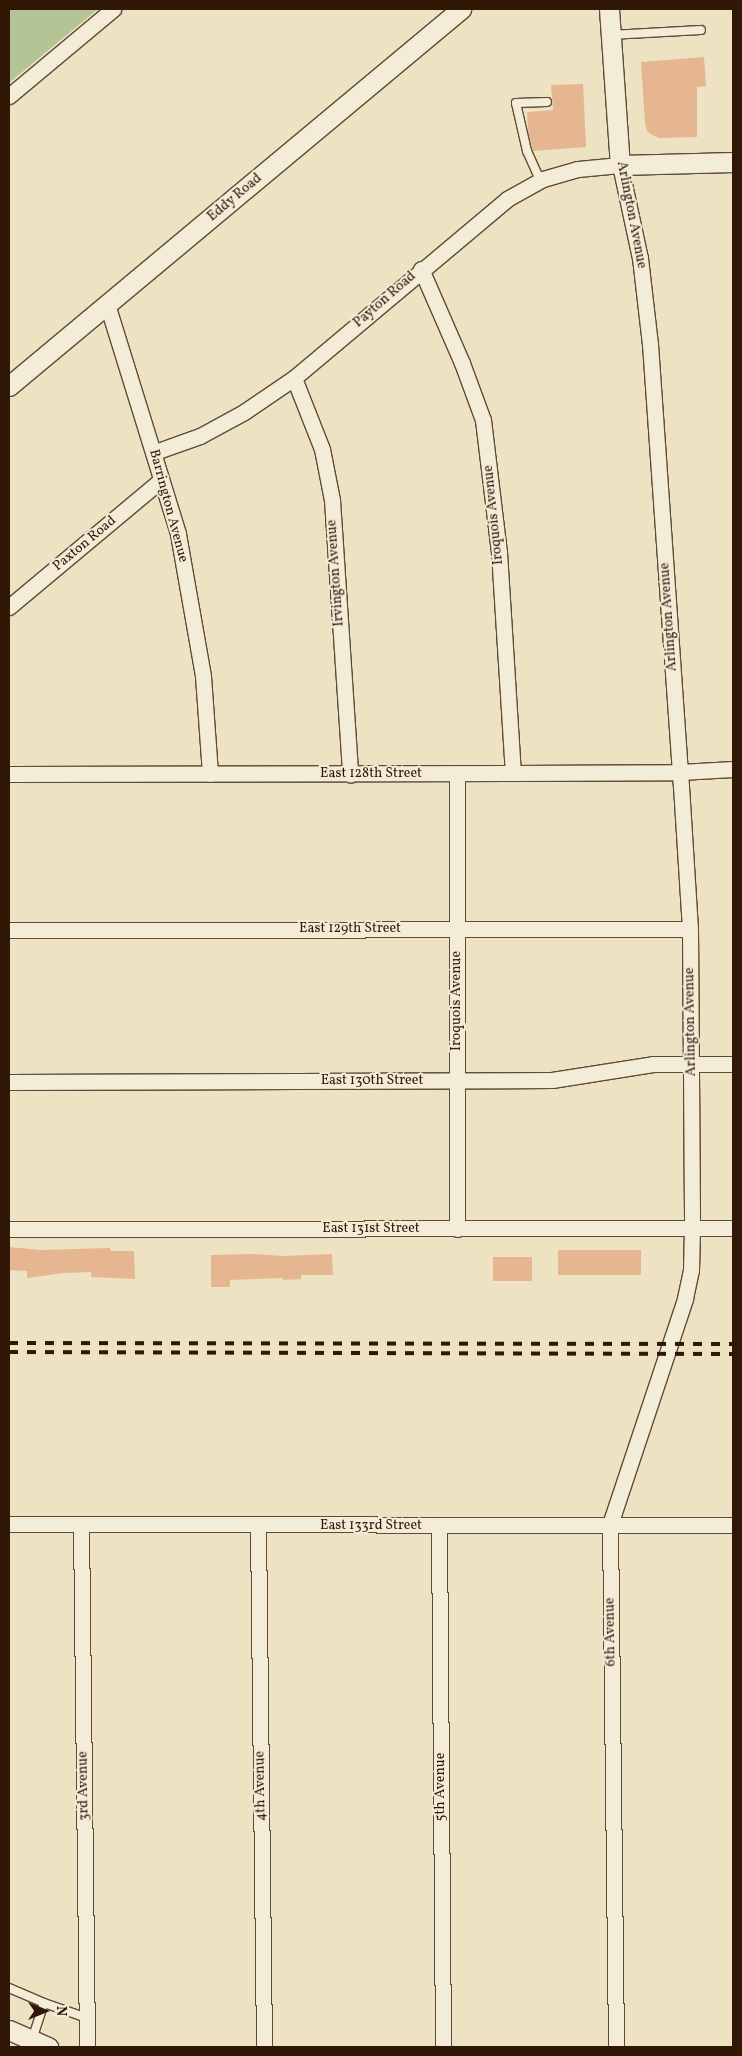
<!DOCTYPE html>
<style>
body{margin:0}
#map{position:relative;width:742px;height:2056px;overflow:hidden;background:#ede2c2;font-family:Vollkorn,serif}
div>[style]{position:absolute}
[style*='--x']{left:calc(var(--x)*1px);top:calc(var(--y)*1px);width:calc(var(--w)*1px);rotate:calc(var(--a)*1deg)}
.green>*{inset:0;background:#b5c495}
.building>*{inset:0;background:#e6b690;transform-origin:0 0}
.roads{filter:drop-shadow(1px 0 #604a35) drop-shadow(-1px 0 #604a35) drop-shadow(0 1px #604a35) drop-shadow(0 -1px #604a35)}
.service>*{height:8px;margin:-4px;padding:0 4px;transform-origin:4px;border-radius:4px;background:#f3ecd7}
.minor>*{height:15px;margin:-7.5px;padding:0 7.5px;transform-origin:7.5px;border-radius:7.5px;background:#f3ecd7}
.tertiary>*{height:19px;margin:-9.5px;padding:0 9.5px;transform-origin:9.5px;border-radius:9.5px;background:#f3ecd7}
.rail>*{height:4px;margin-top:-2px;transform-origin:0;background:repeating-linear-gradient(90deg,#311706 0 9px,transparent 0 18px)}
span{translate:-50% -50%;white-space:nowrap;text-align:center;line-height:1.15;-webkit-text-stroke:4px #f3ecd7;paint-order:stroke}
.street-label{font-size:14px;color:#311706}
.frame{position:absolute;inset:0;border:10px solid #311706;pointer-events:none}
.north{position:absolute;left:20px;top:1986px;width:50px;height:50px;-webkit-text-stroke:4px #f3ecd7;paint-order:stroke;rotate:90deg;font-size:14px;font-weight:700;line-height:20px;text-align:center;color:#311706}
.north::after{content:'';display:block;margin:auto;width:18px;height:22px;background:#311706;clip-path:polygon(50% 0,100% 100%,50% 72%,0 100%)}
</style>
<div id="map">
<div class="green">
<div style="clip-path:polygon(9px 9px,98px 9px,9px 83px)"></div>
</div>
<div class="building">
<div style="clip-path:polygon(704px 57px,706px 86px,697px 87px,697px 137px,659px 138px,652px 135px,647px 131px,645px 122px,641px 62px)"></div>
<div style="clip-path:polygon(583px 84px,586px 147px,533px 151px,528px 131px,527px 112px,553px 110px,551px 85px)"></div>
<div style="clip-path:polygon(9px 1247px,40px 1250px,110px 1248px,110px 1251px,134px 1251px,135px 1279px,91px 1277px,91px 1272px,64px 1273px,27px 1278px,27px 1271px,9px 1270px)"></div>
<div style="left:641px;top:1250px;width:25px;height:83px;rotate:90deg"></div>
<div style="clip-path:polygon(253px 1254px,283px 1256px,332px 1254px,333px 1275px,301px 1275px,301px 1279px,283px 1280px,283px 1278px,230px 1280px,230px 1287px,211px 1287px,211px 1255px)"></div>
<div style="left:493px;top:1257px;width:39px;height:24px"></div>
</div>
<div class="roads">
<div class="service">
<div style="--x:610;--y:35;--w:91;--a:-3.1"></div>
<div style="--x:540;--y:180;--w:32;--a:-114"></div>
<div style="--x:527;--y:151;--w:49;--a:-102.9"></div>
<div style="--x:516;--y:103;--w:31;--a:-2"></div>
<div style="--x:9;--y:1988;--w:38;--a:23"></div>
<div style="--x:44;--y:2003;--w:39;--a:108"></div>
<div style="--x:44;--y:2003;--w:46;--a:19.2"></div>
</div>
<div class="minor">
<div style="--x:9;--y:96;--w:136;--a:-39.9"></div>
<div style="--x:421;--y:269;--w:103;--a:66.4"></div>
<div style="--x:462;--y:363;--w:61;--a:69.8"></div>
<div style="--x:483;--y:420;--w:133;--a:83.1"></div>
<div style="--x:499;--y:552;--w:221;--a:86.4"></div>
<div style="--x:107;--y:304;--w:241;--a:72.8"></div>
<div style="--x:178;--y:534;--w:144;--a:80"></div>
<div style="--x:203;--y:676;--w:98;--a:85.9"></div>
<div style="--x:294;--y:378;--w:76;--a:68.5"></div>
<div style="--x:322;--y:449;--w:52;--a:78.9"></div>
<div style="--x:332;--y:500;--w:275;--a:86.2"></div>
<div style="--x:155;--y:452;--w:48;--a:-19.6"></div>
<div style="--x:200;--y:436;--w:50;--a:-28.6"></div>
<div style="--x:244;--y:412;--w:60;--a:-34.2"></div>
<div style="--x:294;--y:378;--w:278;--a:-40"></div>
<div style="--x:507;--y:199;--w:41;--a:-29.1"></div>
<div style="--x:543;--y:179;--w:36;--a:-16"></div>
<div style="--x:578;--y:169;--w:42;--a:-5.4"></div>
<div style="--x:620;--y:165;--w:95;--a:77.9"></div>
<div style="--x:640;--y:258;--w:87;--a:83.4"></div>
<div style="--x:650;--y:344;--w:443;--a:86"></div>
<div style="--x:681;--y:786;--w:143;--a:86.4"></div>
<div style="--x:690;--y:929;--w:300;--a:89.6"></div>
<div style="--x:692;--y:1229;--w:41;--a:91.4"></div>
<div style="--x:691;--y:1270;--w:30;--a:102"></div>
<div style="--x:685;--y:1299;--w:238;--a:108.4"></div>
<div style="--x:610;--y:1525;--w:522;--a:89.34"></div>
<div style="--x:9;--y:607;--w:198;--a:-39.9"></div>
<div style="--x:9;--y:774;--w:504;--a:-0.11"></div>
<div style="--x:513;--y:773;--w:167;--a:-0.3"></div>
<div style="--x:680;--y:772;--w:53;--a:-3.2"></div>
<div style="--x:457;--y:774;--w:455;--a:90"></div>
<div style="--x:9;--y:930;--w:681;--a:-0.08"></div>
<div style="--x:9;--y:1082;--w:543;--a:-0.21"></div>
<div style="--x:552;--y:1080;--w:102;--a:-9"></div>
<div style="--x:653;--y:1064;--w:80;--a:0"></div>
<div style="--x:9;--y:1229;--w:724;--a:-0.08"></div>
<div style="--x:9;--y:1524;--w:724;--a:0.08"></div>
<div style="--x:81;--y:1524;--w:523;--a:89.34"></div>
<div style="--x:258;--y:1526;--w:521;--a:89.34"></div>
<div style="--x:439;--y:1526;--w:521;--a:89.56"></div>
</div>
<div class="tertiary">
<div style="--x:609;--y:9;--w:156;--a:86"></div>
<div style="--x:620;--y:165;--w:113;--a:-1.5"></div>
<div style="--x:9;--y:386;--w:589;--a:-39.83"></div>
<div style="--x:9;--y:2030;--w:43;--a:23.6"></div>
</div>
</div>
<div class="rail">
<div style="--x:9;--y:1343;--w:724;--a:0.08"></div>
<div style="--x:9;--y:1352;--w:724;--a:0.16"></div>
</div>
<div class="street-label">
<span style="left:235px;top:198px;rotate:-40deg">Eddy Road</span>
<span style="left:631px;top:215px;rotate:79deg">Arlington Avenue</span>
<span style="left:385px;top:300px;rotate:-41deg">Payton Road</span>
<span style="left:168px;top:506px;rotate:75deg">Barrington Avenue</span>
<span style="left:494px;top:515px;rotate:-96deg">Iroquois Avenue</span>
<span style="left:85px;top:544px;rotate:-40deg">Paxton Road</span>
<span style="left:336px;top:573px;rotate:-94deg">Irvington Avenue</span>
<span style="left:669px;top:617px;rotate:-94deg">Arlington Avenue</span>
<span style="left:371px;top:774px">East 128th Street</span>
<span style="left:350px;top:929px">East 129th Street</span>
<span style="left:457px;top:1001px;rotate:-90deg">Iroquois Avenue</span>
<span style="left:691px;top:1022px;rotate:-91deg">Arlington Avenue</span>
<span style="left:372px;top:1081px">East 130th Street</span>
<span style="left:371px;top:1229px">East 131st Street</span>
<span style="left:371px;top:1526px">East 133rd Street</span>
<span style="left:611px;top:1632px;rotate:-91deg">6th Avenue</span>
<span style="left:84px;top:1786px;rotate:-91deg">3rd Avenue</span>
<span style="left:261px;top:1786px;rotate:-91deg">4th Avenue</span>
<span style="left:441px;top:1787px;rotate:-90deg">5th Avenue</span>
</div>
<div class="frame"></div>
<div class="north">N</div>
</div>
